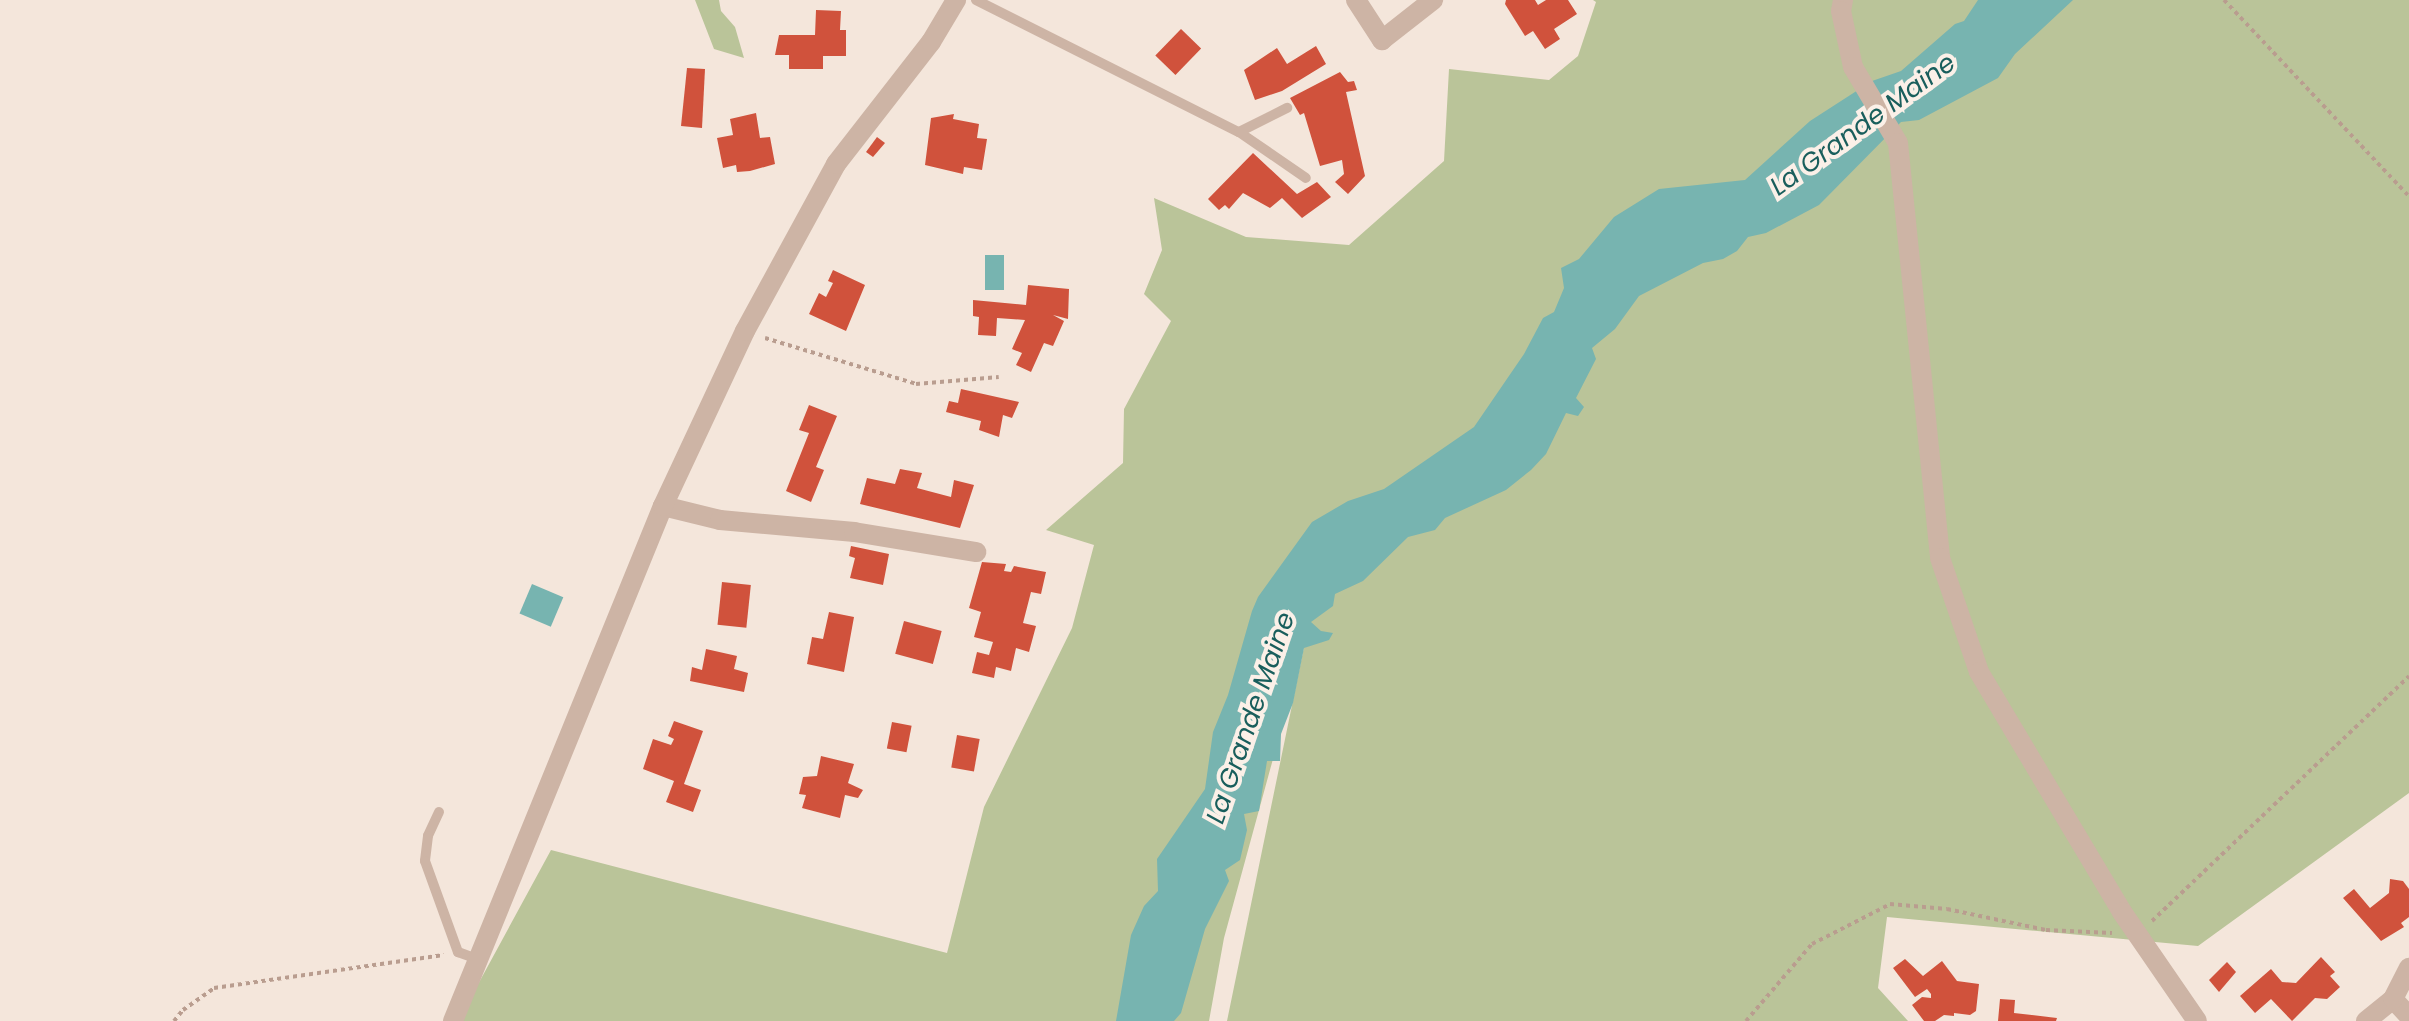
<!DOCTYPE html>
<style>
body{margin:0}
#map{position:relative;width:2409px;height:1021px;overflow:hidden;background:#f4e6db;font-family:Poppins,sans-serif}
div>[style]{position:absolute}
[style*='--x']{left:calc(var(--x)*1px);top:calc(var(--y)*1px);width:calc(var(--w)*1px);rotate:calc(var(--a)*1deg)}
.green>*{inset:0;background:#bac499}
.water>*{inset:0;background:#77b4b0;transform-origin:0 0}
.building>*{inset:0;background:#d0523c;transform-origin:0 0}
.path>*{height:4px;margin-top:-2px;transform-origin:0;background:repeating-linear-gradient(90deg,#b99d8f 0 4px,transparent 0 8px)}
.lane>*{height:10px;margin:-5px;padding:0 5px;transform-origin:5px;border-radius:5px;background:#cdb4a5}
.street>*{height:20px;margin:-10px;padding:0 10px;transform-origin:10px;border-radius:10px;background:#cdb4a5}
span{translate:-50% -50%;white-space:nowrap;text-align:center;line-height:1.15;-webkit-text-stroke:8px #fbf0e8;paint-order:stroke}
.water-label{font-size:26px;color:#195e5c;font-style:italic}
</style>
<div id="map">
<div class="green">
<div style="clip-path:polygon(695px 0,719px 0,721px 11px,735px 27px,744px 58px,714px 49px)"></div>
<div style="clip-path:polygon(1593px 0,2409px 0,2409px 793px,2198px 946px,1887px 917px,1878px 988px,1908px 1021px,1227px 1021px,1305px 642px,1224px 938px,1209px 1021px,458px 1021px,551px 850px,947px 953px,984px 807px,1072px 628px,1094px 545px,1046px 530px,1123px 463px,1124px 409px,1171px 321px,1144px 294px,1162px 250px,1154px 198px,1246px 237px,1349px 245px,1444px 161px,1449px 69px,1549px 80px,1578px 56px,1596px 2px)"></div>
</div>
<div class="water">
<div style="clip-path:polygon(1978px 0,2073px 0,2015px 54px,1998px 78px,1919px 120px,1901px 122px,1819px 205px,1766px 233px,1748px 237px,1737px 251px,1723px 259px,1703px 263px,1639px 296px,1615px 329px,1592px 348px,1596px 359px,1576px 398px,1584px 407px,1578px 416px,1566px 413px,1546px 454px,1531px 470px,1506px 490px,1445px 518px,1435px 530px,1408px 537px,1363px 581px,1335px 594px,1333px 606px,1311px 622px,1321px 631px,1333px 633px,1329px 640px,1304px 648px,1293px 703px,1281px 734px,1280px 761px,1267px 761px,1259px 811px,1244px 814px,1247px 830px,1240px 860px,1225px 870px,1229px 881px,1205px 929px,1181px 1013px,1174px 1021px,1116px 1021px,1131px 935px,1144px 906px,1158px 891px,1157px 859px,1205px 789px,1213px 732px,1228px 695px,1252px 611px,1258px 597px,1312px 522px,1348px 501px,1384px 489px,1474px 427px,1524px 354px,1543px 318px,1554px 312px,1564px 288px,1561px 268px,1579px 259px,1614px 217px,1659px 189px,1745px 180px,1810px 121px,1872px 81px,1901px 71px,1955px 24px,1964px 21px)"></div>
<div style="left:985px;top:255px;width:19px;height:35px"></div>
<div style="left:532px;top:584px;width:34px;height:32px;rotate:23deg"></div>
</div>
<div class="building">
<div style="clip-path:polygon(1506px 0,1535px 0,1538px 5px,1546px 0,1568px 0,1577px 14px,1554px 29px,1560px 39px,1545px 49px,1533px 31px,1525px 36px,1505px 4px)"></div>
<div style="clip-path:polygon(816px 10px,841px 11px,840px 30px,846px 30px,846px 56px,823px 56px,823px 69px,789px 69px,789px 55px,775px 55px,779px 35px,815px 35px)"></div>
<div style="left:1181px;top:29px;width:28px;height:37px;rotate:44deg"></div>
<div style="clip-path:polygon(1316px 46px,1326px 64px,1282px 91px,1255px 100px,1244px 70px,1277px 48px,1287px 64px)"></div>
<div style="clip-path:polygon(687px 68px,705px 69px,702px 128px,681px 126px)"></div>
<div style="clip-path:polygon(1340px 72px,1348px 82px,1354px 81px,1357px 90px,1346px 92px,1365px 176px,1348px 194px,1335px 182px,1344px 174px,1342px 160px,1320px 166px,1304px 113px,1300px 115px,1290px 98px)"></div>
<div style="clip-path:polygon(756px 113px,760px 138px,770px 137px,775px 164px,750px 171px,737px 172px,736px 165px,723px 168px,717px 138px,733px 135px,730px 119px)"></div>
<div style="clip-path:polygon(954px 114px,953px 119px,979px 124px,977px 138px,987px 139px,982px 170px,964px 167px,963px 174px,925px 165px,931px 118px)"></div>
<div style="clip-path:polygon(877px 137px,885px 143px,873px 157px,866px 152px)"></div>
<div style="clip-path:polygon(1253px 153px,1297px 194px,1317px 182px,1331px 197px,1302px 218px,1282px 198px,1270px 208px,1243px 193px,1229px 209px,1225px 205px,1219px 210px,1208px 199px)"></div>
<div style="clip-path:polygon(833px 270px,865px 285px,846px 331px,809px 314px,819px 293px,826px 297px,833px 283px,828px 281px)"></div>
<div style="clip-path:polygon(1028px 285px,1069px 289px,1068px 319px,1053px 315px,1064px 321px,1053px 346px,1044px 343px,1031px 372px,1016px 365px,1022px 353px,1012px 349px,1025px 320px,997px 318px,996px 336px,978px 335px,979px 317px,973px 316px,973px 300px,1026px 305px)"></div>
<div style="clip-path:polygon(961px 389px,1019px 402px,1012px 418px,1003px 415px,999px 437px,979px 430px,981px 421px,946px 412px,949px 401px,958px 403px)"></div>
<div style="clip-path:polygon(809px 405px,837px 416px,816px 467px,824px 470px,811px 502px,786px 491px,809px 433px,799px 430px)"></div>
<div style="clip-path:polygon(900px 469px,922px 473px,917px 488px,951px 497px,954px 480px,974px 485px,960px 528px,860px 504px,867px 478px,895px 484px)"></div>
<div style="clip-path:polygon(851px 546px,889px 554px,883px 585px,850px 578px,855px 558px,849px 556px)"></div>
<div style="clip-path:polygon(982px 562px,1006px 564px,1004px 571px,1011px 572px,1014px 566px,1046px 572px,1041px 594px,1031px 592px,1023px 623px,1036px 626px,1029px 652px,1016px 648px,1011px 671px,996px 667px,994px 678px,972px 673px,977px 652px,989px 655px,993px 642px,974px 637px,981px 612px,969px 608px)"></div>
<div style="left:722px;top:582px;width:29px;height:43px;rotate:6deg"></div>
<div style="clip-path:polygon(829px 612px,854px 617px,844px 672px,807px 664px,812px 637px,823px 639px)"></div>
<div style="left:904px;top:621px;width:39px;height:34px;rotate:15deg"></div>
<div style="clip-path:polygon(706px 649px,737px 656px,734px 669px,748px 673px,744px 692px,690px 681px,692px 667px,702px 670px)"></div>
<div style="clip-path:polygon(674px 721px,703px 731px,684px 784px,701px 790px,693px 812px,666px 802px,674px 781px,643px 769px,653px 739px,671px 745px,674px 739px,668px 736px)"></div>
<div style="left:892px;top:722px;width:20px;height:27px;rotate:11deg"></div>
<div style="left:957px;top:735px;width:23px;height:33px;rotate:10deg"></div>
<div style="clip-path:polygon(821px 756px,854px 764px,848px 783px,863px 790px,858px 798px,845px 795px,840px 818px,802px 808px,806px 795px,799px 794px,803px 777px,817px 776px)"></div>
<div style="clip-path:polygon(2390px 879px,2403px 881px,2409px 889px,2409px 917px,2401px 923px,2404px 927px,2381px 941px,2343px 898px,2354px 889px,2370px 908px,2389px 893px)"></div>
<div style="clip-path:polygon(2321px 957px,2335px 972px,2330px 976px,2340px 987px,2327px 999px,2315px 998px,2292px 1021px,2271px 999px,2255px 1013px,2240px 996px,2271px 969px,2282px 982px,2296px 983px)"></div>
<div style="clip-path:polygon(1905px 959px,1923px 976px,1942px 961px,1957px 981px,1979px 984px,1976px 1011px,1970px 1015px,1954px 1013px,1954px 1016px,1944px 1015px,1935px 1021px,1924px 1021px,1912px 1005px,1922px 997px,1931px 998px,1931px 994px,1927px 989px,1915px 997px,1893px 968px)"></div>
<div style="clip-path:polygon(2227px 962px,2236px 972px,2219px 992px,2209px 980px)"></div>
<div style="clip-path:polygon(2000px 999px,2015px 1000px,2014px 1013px,2057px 1018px,2056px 1021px,1998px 1021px)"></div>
</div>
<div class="path">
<div style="--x:2224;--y:0;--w:270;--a:46.7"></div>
<div style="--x:765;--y:338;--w:158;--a:16.9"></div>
<div style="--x:916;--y:384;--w:83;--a:-4.8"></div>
<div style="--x:2152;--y:921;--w:355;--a:-43.6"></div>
<div style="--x:174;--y:1021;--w:14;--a:-51"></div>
<div style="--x:183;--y:1010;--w:38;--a:-35"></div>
<div style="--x:214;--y:988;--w:232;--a:-8.2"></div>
<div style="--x:1746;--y:1021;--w:101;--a:-49.4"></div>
<div style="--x:1812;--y:944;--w:88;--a:-27.1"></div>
<div style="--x:1890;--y:904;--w:57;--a:5"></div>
<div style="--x:1947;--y:909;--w:101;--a:12"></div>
<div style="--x:2046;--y:930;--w:66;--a:2.6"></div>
</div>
<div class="lane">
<div style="--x:976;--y:0;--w:294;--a:26.7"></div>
<div style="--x:1239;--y:132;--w:81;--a:34.5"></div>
<div style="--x:1239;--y:132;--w:54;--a:-26.6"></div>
<div style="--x:439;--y:812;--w:26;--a:115"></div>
<div style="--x:428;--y:836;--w:25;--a:97"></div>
<div style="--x:425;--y:861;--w:97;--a:70.1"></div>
<div style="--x:458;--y:952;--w:20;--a:20"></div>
</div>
<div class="street">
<div style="--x:1356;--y:0;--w:48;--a:57"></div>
<div style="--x:1382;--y:40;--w:65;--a:-38.1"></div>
<div style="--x:1843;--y:0;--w:11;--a:100"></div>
<div style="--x:1841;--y:11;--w:57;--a:77.9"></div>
<div style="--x:1853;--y:67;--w:88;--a:59.4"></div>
<div style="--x:1898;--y:143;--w:417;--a:84.2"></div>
<div style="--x:1940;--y:558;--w:120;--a:71.1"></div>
<div style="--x:1979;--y:672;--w:279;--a:59.2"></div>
<div style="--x:2122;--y:912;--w:132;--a:55.5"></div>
<div style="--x:663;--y:506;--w:59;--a:13.8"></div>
<div style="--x:720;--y:520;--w:135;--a:5.1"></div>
<div style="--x:854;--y:532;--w:124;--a:9.3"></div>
<div style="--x:2393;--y:999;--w:23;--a:47"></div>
<div style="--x:453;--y:1021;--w:556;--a:-67.82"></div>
<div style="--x:663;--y:506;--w:193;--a:-64.9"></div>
<div style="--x:745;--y:331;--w:190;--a:-61.4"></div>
<div style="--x:836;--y:164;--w:155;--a:-52.1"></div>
<div style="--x:931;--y:42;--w:49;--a:-59.2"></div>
<div style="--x:2366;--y:1021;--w:35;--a:-39"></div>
<div style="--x:2393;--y:999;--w:35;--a:-63"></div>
</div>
<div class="water-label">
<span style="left:1863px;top:125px;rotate:-36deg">La Grande Maine</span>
<span style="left:1251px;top:718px;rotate:-71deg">La Grande Maine</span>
</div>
</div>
